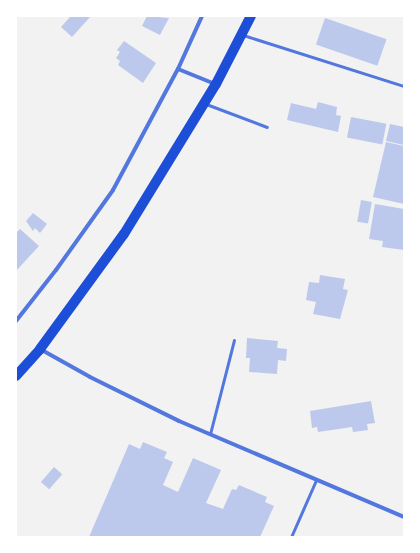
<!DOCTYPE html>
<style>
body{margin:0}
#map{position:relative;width:420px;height:553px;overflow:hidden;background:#f2f2f2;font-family:Helvetica,sans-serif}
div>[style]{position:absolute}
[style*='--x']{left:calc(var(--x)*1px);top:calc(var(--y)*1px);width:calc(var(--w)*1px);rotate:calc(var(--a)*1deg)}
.building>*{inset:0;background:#bdc9ec;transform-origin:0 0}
.service>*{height:3px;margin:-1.5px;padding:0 1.5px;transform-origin:1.5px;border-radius:1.5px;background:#5277de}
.minor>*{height:4px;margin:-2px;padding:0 2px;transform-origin:2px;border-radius:2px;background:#5277de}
.primary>*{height:10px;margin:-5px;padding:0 5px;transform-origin:5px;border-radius:5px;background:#1d4ed8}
span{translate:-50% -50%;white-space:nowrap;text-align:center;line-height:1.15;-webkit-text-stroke:3px #fff;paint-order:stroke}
.frame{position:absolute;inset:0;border:17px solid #fff;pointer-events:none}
</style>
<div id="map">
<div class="building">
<div style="clip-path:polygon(71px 16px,91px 16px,72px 37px,61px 27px)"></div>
<div style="clip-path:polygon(147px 16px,169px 18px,160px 35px,142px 26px)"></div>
<div style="left:325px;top:18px;width:65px;height:28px;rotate:19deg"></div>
<div style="clip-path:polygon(124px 41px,156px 63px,143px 83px,118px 65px,120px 61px,116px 58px,120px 52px,117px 50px)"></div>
<div style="clip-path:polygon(318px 102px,337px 107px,336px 115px,341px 116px,338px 132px,287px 120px,291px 103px,316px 109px)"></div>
<div style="left:351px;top:117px;width:36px;height:21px;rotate:11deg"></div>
<div style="clip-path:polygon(390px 124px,404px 127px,404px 145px,386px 141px)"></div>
<div style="clip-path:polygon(386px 142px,404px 146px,404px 204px,373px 197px)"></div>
<div style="left:361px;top:200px;width:11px;height:22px;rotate:10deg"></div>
<div style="clip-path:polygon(375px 204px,404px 209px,404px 250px,382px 247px,383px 241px,369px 239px)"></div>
<div style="clip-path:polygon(33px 213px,47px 224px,40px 233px,35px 228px,33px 231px,26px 221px)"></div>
<div style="clip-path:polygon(20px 229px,39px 246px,16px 271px,16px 233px)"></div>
<div style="clip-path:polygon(320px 275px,345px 279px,343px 289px,348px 290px,340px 319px,313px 314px,316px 302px,306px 300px,309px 282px,319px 283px)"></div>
<div style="clip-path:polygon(247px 338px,278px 341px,277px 348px,287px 349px,286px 361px,278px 360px,277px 374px,249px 372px,250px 358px,246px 358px)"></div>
<div style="clip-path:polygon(371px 401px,375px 423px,367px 424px,368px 430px,353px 432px,352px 427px,318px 432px,317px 427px,312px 428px,310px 411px)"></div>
<div style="clip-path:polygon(143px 442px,167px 452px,164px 458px,173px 462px,163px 485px,178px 492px,193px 458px,221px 470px,206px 503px,223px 509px,232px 489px,236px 490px,239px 485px,267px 497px,265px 502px,274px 506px,260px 537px,89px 537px,129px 444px,140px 449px)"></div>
<div style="left:54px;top:467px;width:11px;height:20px;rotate:41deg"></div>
</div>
<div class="service">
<div style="--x:243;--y:35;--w:169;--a:17.6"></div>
<div style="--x:206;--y:104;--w:65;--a:20.7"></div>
<div style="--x:210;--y:434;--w:97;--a:-75.7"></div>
<div style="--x:291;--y:537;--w:62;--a:-66.3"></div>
</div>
<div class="minor">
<div style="--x:178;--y:69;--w:40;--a:22"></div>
<div style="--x:16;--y:321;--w:65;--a:-51.9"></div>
<div style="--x:56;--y:270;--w:98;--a:-54.5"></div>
<div style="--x:113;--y:190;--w:137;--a:-61.8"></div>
<div style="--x:178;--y:69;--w:58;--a:-65.6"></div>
<div style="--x:40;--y:349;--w:57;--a:29.2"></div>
<div style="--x:90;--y:377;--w:99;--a:26.3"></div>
<div style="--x:179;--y:421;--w:245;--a:23.1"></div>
</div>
<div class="primary">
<div style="--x:16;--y:376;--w:36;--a:-48"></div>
<div style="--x:40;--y:349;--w:142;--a:-53.9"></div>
<div style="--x:124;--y:234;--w:176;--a:-58.5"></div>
<div style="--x:216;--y:84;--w:76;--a:-62.8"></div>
</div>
<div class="frame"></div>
</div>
